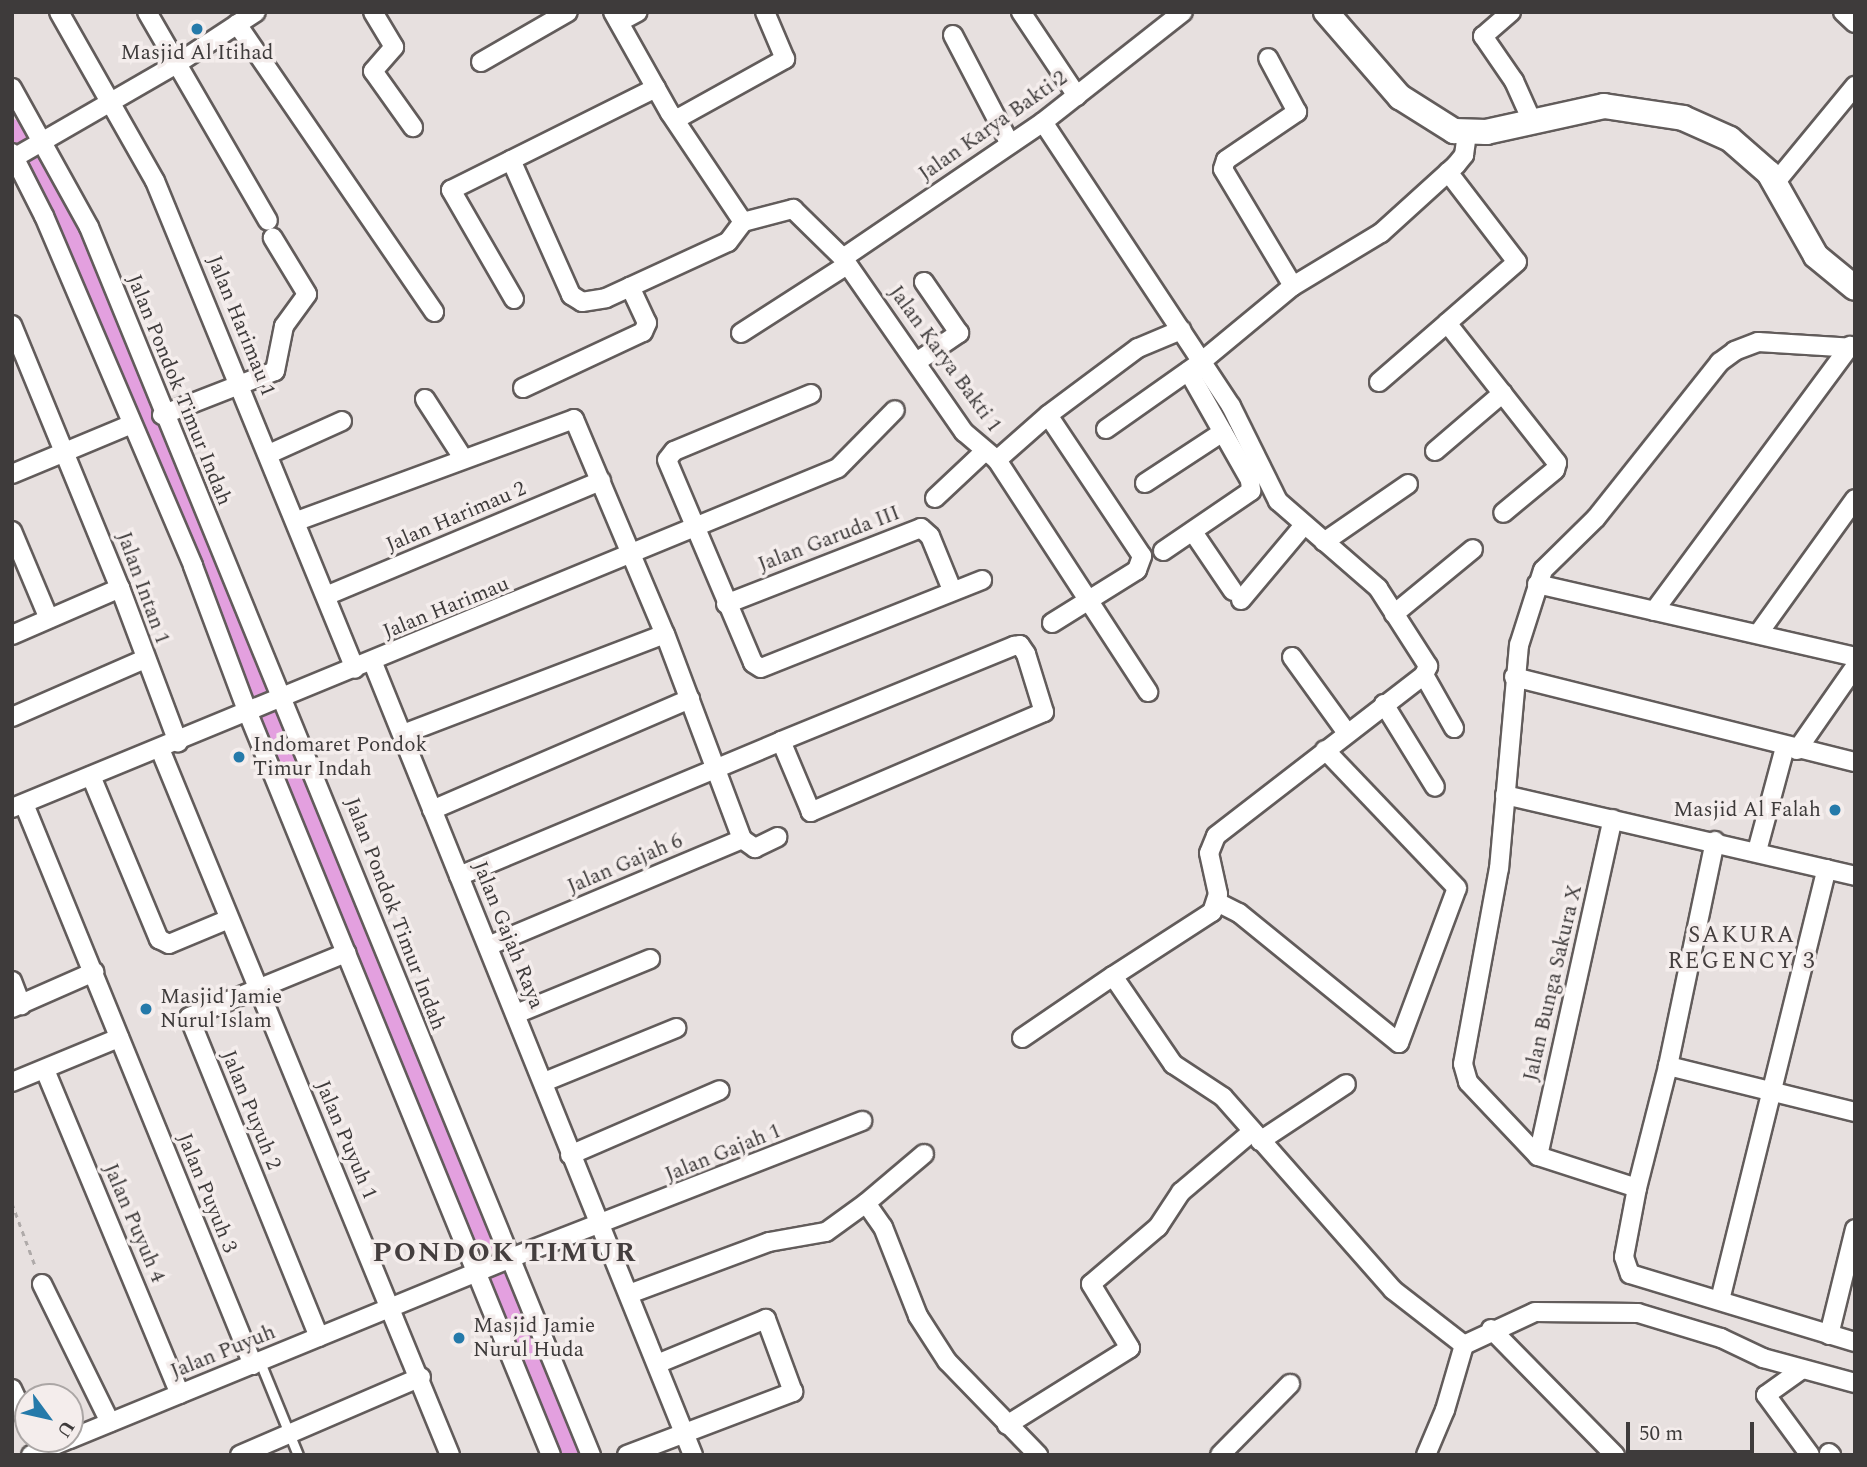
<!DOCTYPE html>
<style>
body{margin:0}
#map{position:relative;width:1867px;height:1467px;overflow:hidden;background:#e7e0df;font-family:Spectral,serif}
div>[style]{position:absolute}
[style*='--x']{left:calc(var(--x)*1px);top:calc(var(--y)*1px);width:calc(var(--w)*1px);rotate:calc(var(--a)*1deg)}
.canal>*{height:18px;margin:-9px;padding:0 9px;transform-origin:9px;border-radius:9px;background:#e3a0df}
.path>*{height:2.5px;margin-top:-1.25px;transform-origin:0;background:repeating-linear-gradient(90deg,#afaaa9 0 5px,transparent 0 10px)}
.roads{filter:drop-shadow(2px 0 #625c5b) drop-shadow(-2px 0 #625c5b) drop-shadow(0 2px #625c5b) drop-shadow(0 -2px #625c5b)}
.lane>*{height:9px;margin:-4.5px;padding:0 4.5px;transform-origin:4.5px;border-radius:4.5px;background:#fff}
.street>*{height:18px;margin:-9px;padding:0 9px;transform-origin:9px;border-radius:9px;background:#fff}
.secondary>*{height:24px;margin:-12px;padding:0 12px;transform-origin:12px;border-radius:12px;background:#fff}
.dots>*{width:19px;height:19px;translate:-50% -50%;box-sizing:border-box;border:4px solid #f4edec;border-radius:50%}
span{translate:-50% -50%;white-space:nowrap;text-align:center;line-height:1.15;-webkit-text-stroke:7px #f4edec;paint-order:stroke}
.poi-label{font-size:21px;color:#3e3b3b}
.left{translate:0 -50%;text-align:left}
.right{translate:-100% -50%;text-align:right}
.street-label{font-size:21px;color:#3e3b3b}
.neighbourhood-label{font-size:23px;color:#443e3e;letter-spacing:2px}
.district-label{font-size:28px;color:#443e3e;font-weight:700;letter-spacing:2px}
.frame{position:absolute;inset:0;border:14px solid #3e3b3b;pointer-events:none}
.north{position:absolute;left:14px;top:1383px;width:70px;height:70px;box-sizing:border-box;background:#f4edec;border:2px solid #aba6a5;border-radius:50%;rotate:123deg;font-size:19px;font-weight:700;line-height:28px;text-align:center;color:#3e3b3b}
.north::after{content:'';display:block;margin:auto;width:24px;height:32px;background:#257aaa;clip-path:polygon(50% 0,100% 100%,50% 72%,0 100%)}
.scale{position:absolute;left:1626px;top:1422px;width:128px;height:32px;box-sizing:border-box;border:4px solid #3e3b3b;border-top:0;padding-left:9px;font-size:21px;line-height:24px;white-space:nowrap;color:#3e3b3b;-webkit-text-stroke:5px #f4edec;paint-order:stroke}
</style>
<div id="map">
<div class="canal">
<div style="--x:12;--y:128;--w:136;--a:61.4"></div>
<div style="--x:77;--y:247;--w:1305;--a:67.76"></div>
</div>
<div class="path">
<div style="--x:12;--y:1203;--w:69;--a:69.7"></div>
</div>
<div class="roads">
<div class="lane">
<div style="--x:260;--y:1362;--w:100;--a:67.8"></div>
</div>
<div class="street">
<div style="--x:59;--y:12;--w:194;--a:60.4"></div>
<div style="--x:155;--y:181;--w:527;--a:67.71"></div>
<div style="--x:147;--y:12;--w:241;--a:59.9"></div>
<div style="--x:373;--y:12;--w:41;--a:59"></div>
<div style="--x:394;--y:47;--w:32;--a:131"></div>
<div style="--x:373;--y:71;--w:69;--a:54.5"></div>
<div style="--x:613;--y:12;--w:116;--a:60.6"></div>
<div style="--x:670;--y:113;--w:131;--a:56.2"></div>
<div style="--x:1021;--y:12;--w:101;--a:56.3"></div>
<div style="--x:1511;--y:12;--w:37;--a:139"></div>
<div style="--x:1483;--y:36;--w:55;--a:55.4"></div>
<div style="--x:1514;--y:81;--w:44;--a:65.8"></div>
<div style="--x:1843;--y:12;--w:16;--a:43"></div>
<div style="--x:619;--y:22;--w:21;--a:-28"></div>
<div style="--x:237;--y:24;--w:349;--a:55.6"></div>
<div style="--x:953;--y:35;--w:123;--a:62.4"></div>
<div style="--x:481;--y:62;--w:100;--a:-29.9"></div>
<div style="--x:12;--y:88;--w:159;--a:61"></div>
<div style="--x:89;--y:227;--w:1327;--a:67.77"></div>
<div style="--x:675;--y:120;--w:126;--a:-29"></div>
<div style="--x:785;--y:59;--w:51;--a:-113.1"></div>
<div style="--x:1043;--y:122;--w:341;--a:56.5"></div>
<div style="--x:1231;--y:406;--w:106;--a:63.7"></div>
<div style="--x:1278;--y:501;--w:133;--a:41"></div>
<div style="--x:1378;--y:588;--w:93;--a:57.3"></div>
<div style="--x:1428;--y:666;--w:10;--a:114"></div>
<div style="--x:1424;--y:675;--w:263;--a:142.3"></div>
<div style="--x:1216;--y:836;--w:18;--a:112"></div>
<div style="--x:1209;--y:853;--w:42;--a:77.6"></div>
<div style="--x:1218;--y:894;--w:19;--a:108"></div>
<div style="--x:1212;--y:912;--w:118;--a:147.1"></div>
<div style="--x:1113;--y:976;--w:107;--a:55.7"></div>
<div style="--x:1173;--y:1064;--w:60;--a:33.4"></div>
<div style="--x:1223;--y:1097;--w:257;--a:48.6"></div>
<div style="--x:1393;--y:1290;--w:90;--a:37.8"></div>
<div style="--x:12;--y:153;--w:71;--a:63.1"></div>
<div style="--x:44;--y:216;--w:380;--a:66.9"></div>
<div style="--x:193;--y:566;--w:157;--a:69.5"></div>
<div style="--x:248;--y:713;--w:801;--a:67.79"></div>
<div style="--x:12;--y:159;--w:192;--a:-30"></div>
<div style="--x:178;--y:63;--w:93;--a:-33.2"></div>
<div style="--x:511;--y:160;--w:148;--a:66"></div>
<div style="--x:571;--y:295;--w:13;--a:32"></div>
<div style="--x:582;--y:302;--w:24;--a:-9"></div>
<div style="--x:606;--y:298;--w:134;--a:-24.7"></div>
<div style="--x:728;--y:242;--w:25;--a:-53"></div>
<div style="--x:1448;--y:172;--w:113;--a:52.5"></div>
<div style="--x:1517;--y:262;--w:93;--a:138.9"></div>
<div style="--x:1447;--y:323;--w:178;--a:51.8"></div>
<div style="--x:1557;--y:463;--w:7;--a:106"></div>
<div style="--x:1555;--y:470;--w:67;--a:140.4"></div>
<div style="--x:1775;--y:183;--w:126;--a:-50.5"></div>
<div style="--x:743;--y:222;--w:52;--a:-14.6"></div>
<div style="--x:793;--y:209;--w:70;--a:44.4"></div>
<div style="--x:843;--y:258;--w:212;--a:55.2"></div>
<div style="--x:964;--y:432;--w:43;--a:40.3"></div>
<div style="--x:997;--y:460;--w:277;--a:56.9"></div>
<div style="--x:843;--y:258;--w:242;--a:-34.2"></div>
<div style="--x:1043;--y:122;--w:178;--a:-38.2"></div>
<div style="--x:1293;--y:286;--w:103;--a:-31.1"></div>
<div style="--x:1381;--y:233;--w:101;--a:-42.2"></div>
<div style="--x:1456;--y:165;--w:13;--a:-51"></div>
<div style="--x:1464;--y:155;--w:22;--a:-82"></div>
<div style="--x:514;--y:299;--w:126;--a:-120"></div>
<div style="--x:451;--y:190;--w:229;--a:-26.5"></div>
<div style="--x:12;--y:325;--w:284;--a:67.7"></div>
<div style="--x:120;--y:588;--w:165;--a:69.4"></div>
<div style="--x:741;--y:333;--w:126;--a:-32.7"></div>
<div style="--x:1855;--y:348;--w:97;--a:-176.5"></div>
<div style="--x:1758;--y:342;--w:25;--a:159"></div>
<div style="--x:1735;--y:351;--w:19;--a:144"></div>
<div style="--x:1720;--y:362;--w:199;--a:128.5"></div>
<div style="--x:1596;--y:518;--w:74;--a:135.5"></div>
<div style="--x:1543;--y:570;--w:79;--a:107.7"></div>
<div style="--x:1519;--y:645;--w:224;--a:95.1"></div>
<div style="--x:1499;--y:868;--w:199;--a:100.4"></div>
<div style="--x:1463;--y:1064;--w:19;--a:74"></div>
<div style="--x:1468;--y:1082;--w:102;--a:46.6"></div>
<div style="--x:1538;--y:1156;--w:104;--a:17.9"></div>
<div style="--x:1637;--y:1188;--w:70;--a:100.7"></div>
<div style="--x:1624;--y:1257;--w:18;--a:71"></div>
<div style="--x:1630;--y:1274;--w:235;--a:16.8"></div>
<div style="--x:918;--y:361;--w:50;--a:-34.3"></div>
<div style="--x:959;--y:333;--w:62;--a:-124.5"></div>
<div style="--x:1379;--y:382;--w:90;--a:-40.9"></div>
<div style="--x:523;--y:388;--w:132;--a:-25"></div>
<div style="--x:643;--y:332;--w:10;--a:-66"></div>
<div style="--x:647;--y:323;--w:40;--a:-115"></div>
<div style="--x:811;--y:394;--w:148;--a:157.4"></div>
<div style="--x:674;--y:451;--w:11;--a:128"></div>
<div style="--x:667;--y:460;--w:220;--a:67"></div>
<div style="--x:753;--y:663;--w:9;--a:32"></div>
<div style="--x:761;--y:668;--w:238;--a:-21.7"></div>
<div style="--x:425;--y:399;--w:70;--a:57.2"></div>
<div style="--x:162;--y:415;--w:121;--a:-21.3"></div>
<div style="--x:275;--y:371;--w:46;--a:-78.7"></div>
<div style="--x:284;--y:326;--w:39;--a:-54"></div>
<div style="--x:307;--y:294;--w:66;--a:-121.3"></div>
<div style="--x:1106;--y:429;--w:116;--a:-35.2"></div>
<div style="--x:1201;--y:362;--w:119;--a:-39.6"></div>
<div style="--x:1293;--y:286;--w:136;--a:-120.9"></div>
<div style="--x:1223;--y:169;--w:9;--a:-72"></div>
<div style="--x:1226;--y:160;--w:86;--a:-34.1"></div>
<div style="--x:1297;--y:112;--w:61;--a:-118.2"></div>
<div style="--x:1435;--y:451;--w:89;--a:-40.5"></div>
<div style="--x:269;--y:454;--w:80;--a:-24.3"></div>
<div style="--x:997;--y:460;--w:68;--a:-41.4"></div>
<div style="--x:12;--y:474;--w:130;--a:-22.6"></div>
<div style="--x:1145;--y:483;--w:93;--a:-33.2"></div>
<div style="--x:935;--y:498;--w:67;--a:-43.2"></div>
<div style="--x:297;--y:521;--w:295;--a:-20.2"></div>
<div style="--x:574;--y:419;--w:233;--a:67.1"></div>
<div style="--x:665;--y:634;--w:219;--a:69.4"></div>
<div style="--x:742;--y:839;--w:16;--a:35"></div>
<div style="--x:755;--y:848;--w:25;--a:-26"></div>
<div style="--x:12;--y:531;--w:95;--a:67.2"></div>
<div style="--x:1193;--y:532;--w:71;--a:55.9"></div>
<div style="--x:1324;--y:542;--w:102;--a:-34.6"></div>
<div style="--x:1163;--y:551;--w:107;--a:-34.3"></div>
<div style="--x:1251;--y:491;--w:11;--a:-95"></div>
<div style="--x:1250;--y:480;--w:125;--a:-119.6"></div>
<div style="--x:1537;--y:584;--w:326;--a:12.9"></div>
<div style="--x:328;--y:595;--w:296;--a:-22.7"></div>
<div style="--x:1241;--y:600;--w:98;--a:-50"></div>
<div style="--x:726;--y:604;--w:209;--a:-21.3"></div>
<div style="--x:921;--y:528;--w:12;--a:42"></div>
<div style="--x:930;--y:536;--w:58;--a:67.8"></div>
<div style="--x:1654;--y:611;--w:330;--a:-53.5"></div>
<div style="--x:1394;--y:614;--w:102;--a:-39.4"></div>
<div style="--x:1052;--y:623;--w:100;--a:-31.9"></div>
<div style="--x:1137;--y:570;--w:15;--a:-70"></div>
<div style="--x:1142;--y:556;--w:169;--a:-123.7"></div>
<div style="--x:1048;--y:415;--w:112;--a:-36.7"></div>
<div style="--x:1138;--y:348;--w:47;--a:-22.7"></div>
<div style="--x:1758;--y:634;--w:166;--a:-54.3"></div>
<div style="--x:12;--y:635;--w:118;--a:-23.5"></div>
<div style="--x:1292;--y:657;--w:94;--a:54.1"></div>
<div style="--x:373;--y:663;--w:854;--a:68"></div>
<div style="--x:1424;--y:675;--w:61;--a:60.5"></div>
<div style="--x:1514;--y:677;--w:351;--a:14"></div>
<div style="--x:1384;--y:704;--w:97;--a:58.4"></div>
<div style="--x:12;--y:717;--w:145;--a:-23.6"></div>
<div style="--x:403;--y:734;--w:280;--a:-20.9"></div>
<div style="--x:160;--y:749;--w:763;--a:67.67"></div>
<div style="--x:1797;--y:750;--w:101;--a:-55.1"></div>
<div style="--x:91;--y:776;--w:177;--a:67.4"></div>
<div style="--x:159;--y:939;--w:11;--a:27"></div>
<div style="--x:169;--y:944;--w:65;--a:-22.6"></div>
<div style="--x:1505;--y:795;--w:359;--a:13"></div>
<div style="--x:24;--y:804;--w:606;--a:67.79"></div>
<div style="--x:12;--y:808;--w:893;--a:-22.37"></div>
<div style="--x:838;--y:468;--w:81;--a:-45.5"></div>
<div style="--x:432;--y:810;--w:281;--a:-23.3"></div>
<div style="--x:1757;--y:851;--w:108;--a:-74.9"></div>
<div style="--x:459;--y:876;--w:349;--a:-22.7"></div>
<div style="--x:781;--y:741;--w:252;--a:-22.2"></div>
<div style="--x:1014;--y:646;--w:6;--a:-9"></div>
<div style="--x:1020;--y:645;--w:11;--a:56"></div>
<div style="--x:1026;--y:654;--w:61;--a:72.8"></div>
<div style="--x:1044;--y:712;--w:254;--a:156.8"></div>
<div style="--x:811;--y:812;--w:77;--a:-112.9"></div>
<div style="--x:1217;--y:902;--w:25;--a:27"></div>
<div style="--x:1239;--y:913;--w:206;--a:39.1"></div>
<div style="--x:1399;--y:1043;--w:165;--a:-69.5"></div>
<div style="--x:1457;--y:888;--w:191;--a:-133.7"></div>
<div style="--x:488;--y:946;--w:276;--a:-22.8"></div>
<div style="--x:12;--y:981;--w:26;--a:69"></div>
<div style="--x:12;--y:1008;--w:90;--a:-23.7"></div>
<div style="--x:516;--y:1014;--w:145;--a:-22.3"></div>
<div style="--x:1022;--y:1038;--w:110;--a:-34.3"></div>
<div style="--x:1668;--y:1066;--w:193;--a:13.8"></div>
<div style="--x:45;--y:1070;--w:351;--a:67.4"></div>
<div style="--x:12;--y:1082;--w:116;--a:-22.4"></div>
<div style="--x:544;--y:1082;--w:143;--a:-22.2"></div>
<div style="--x:1260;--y:1141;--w:103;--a:-33.5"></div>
<div style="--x:570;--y:1155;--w:163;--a:-23.4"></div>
<div style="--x:1538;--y:1156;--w:345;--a:-77.5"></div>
<div style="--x:1637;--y:1188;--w:126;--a:-75.7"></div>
<div style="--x:1668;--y:1066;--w:230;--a:-78.2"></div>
<div style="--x:866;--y:1203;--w:76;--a:-40.2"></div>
<div style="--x:42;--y:1284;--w:154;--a:63.8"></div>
<div style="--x:629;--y:1294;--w:149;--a:-20.4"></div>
<div style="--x:769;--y:1242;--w:58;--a:-10"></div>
<div style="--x:826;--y:1232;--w:49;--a:-35.9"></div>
<div style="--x:866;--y:1203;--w:29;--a:55"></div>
<div style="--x:883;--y:1227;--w:96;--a:68.5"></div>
<div style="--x:918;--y:1316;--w:54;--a:57.2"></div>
<div style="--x:947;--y:1361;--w:131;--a:45.9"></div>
<div style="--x:1720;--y:1300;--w:444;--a:-76.1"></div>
<div style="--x:1491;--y:1329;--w:177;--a:45.5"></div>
<div style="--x:1829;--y:1335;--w:109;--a:-76.2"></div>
<div style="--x:319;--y:1337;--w:345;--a:-112.1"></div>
<div style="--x:189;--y:1017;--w:170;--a:-22.2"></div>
<div style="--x:1801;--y:1370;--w:43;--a:144.5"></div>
<div style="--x:1766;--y:1395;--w:74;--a:53.7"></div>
<div style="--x:12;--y:1389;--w:38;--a:65"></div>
<div style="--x:1007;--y:1425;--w:145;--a:-32"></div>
<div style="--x:1130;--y:1348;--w:75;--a:-121.4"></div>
<div style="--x:1091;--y:1284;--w:88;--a:-40.4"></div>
<div style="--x:1158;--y:1227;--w:42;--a:-56.7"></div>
<div style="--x:1181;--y:1192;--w:94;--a:-40.3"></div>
<div style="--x:70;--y:1439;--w:479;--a:-22.3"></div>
<div style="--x:513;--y:1257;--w:375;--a:-21.3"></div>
<div style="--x:1829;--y:1453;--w:3;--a:45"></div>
<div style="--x:31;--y:1455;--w:41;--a:-22.8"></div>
<div style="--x:240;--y:1455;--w:197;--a:-23.3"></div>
<div style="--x:627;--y:1455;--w:178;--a:-20.8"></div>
<div style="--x:793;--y:1392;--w:78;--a:-110.3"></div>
<div style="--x:766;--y:1319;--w:116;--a:157.6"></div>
<div style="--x:1220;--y:1455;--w:100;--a:-45.4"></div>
<div style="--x:1426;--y:1455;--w:49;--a:-67.1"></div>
<div style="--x:1445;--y:1410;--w:68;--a:-73.7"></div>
<div style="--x:1464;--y:1345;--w:78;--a:-24.9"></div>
<div style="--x:1535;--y:1312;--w:103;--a:0.6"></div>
<div style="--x:1638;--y:1313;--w:87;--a:16.8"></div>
<div style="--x:1721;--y:1338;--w:47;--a:25.5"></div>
<div style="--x:1763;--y:1358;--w:95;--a:15.2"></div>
</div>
<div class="secondary">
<div style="--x:1326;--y:12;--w:113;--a:49"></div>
<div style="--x:1400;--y:97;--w:64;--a:32.2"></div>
<div style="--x:1454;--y:131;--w:32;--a:2"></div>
<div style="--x:1486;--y:132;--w:121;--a:-12.4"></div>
<div style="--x:1604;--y:106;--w:80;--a:8.6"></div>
<div style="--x:1683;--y:118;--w:51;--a:24.1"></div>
<div style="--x:1730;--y:139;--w:52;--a:41.1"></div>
<div style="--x:1769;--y:173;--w:95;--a:60.5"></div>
<div style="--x:1816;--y:256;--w:50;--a:39.4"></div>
</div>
</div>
<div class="dots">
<div style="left:197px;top:29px;background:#257aaa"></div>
<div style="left:239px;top:757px;background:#257aaa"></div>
<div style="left:1835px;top:810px;background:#257aaa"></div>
<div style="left:146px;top:1009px;background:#257aaa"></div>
<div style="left:459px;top:1338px;background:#257aaa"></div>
</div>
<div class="poi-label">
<span style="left:197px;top:53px">Masjid Al Itihad</span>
<span class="left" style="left:253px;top:757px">Indomaret Pondok<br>Timur Indah</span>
<span class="right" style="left:1821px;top:810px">Masjid Al Falah</span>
<span class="left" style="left:160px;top:1009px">Masjid Jamie<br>Nurul Islam</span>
<span class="left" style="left:473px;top:1338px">Masjid Jamie<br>Nurul Huda</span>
</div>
<div class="street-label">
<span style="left:993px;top:126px;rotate:-35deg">Jalan Karya Bakti 2</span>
<span style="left:241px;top:326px;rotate:68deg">Jalan Harimau 1</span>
<span style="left:945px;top:359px;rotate:54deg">Jalan Karya Bakti 1</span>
<span style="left:179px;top:390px;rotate:68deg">Jalan Pondok Timur Indah</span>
<span style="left:456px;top:517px;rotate:-23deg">Jalan Harimau 2</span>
<span style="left:829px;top:539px;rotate:-21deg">Jalan Garuda III</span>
<span style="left:143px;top:588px;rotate:70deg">Jalan Intan 1</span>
<span style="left:446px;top:608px;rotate:-22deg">Jalan Harimau</span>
<span style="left:625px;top:864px;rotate:-23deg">Jalan Gajah 6</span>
<span style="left:395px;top:914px;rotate:69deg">Jalan Pondok Timur Indah</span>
<span style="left:508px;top:935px;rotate:68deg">Jalan Gajah Raya</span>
<span style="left:1553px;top:983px;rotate:-77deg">Jalan Bunga Sakura X</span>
<span style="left:251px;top:1110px;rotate:68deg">Jalan Puyuh 2</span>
<span style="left:346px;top:1140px;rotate:67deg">Jalan Puyuh 1</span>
<span style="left:723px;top:1153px;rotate:-22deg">Jalan Gajah 1</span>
<span style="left:207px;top:1193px;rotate:68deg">Jalan Puyuh 3</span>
<span style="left:134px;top:1223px;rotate:67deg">Jalan Puyuh 4</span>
<span style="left:223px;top:1352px;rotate:-22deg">Jalan Puyuh</span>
</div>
<div class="neighbourhood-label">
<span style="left:1742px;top:949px">SAKURA<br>REGENCY 3</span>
</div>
<div class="district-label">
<span style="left:505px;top:1253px">PONDOK TIMUR</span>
</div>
<div class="frame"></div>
<div class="north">U</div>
<div class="scale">50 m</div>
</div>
